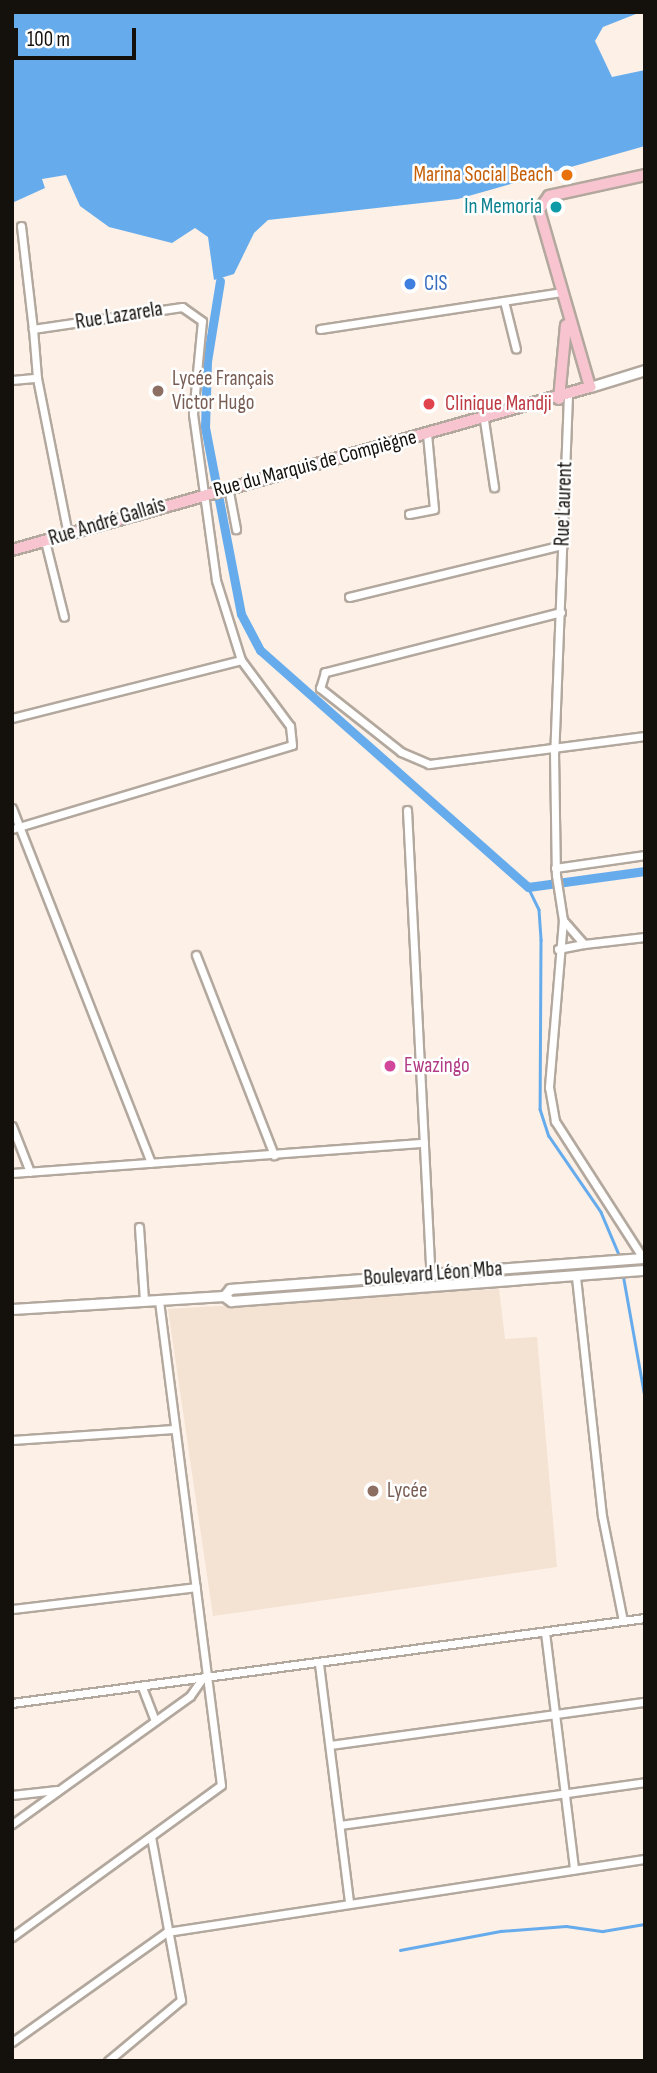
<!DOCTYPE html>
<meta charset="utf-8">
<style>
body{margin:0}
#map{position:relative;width:657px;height:2073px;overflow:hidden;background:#fdf0e6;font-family:"Sofia Sans Condensed",sans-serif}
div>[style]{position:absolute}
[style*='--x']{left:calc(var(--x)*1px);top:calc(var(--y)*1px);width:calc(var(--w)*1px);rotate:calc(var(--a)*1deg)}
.built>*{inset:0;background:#f4e2d2}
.water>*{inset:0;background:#66aced}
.stream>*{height:2.5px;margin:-1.25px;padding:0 1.25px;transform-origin:1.25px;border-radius:1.25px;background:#66aced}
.canal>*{height:9px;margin:-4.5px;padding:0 4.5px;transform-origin:4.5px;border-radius:4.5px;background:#66aced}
.roads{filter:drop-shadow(2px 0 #b3a89e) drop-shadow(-2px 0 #b3a89e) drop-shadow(0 2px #b3a89e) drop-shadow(0 -2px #b3a89e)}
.minor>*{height:7px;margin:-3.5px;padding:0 3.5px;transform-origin:3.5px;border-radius:3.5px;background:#fff}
.tertiary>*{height:9px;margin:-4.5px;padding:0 4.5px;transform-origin:4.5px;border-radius:4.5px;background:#fff}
.primary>*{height:10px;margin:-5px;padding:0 5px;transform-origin:5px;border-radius:5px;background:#f7c4d0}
.dots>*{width:19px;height:19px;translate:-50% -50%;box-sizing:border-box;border:4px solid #fff;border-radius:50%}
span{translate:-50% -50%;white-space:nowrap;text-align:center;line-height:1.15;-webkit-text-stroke:5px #fff;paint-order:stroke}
.food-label{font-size:21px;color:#c56008}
.right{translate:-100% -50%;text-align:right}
.culture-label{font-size:21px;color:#0d838f}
.shop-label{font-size:21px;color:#366cbe}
.left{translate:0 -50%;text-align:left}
.street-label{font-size:21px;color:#14100c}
.education-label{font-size:21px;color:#785e54}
.health-label{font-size:21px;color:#be3a42}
.hotel-label{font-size:21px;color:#b23c85}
.frame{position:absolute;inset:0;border:14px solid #14100c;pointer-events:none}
.scale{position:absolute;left:14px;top:28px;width:122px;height:32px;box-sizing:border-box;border:4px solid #14100c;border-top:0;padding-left:9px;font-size:21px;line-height:24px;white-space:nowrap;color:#14100c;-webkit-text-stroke:5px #fff;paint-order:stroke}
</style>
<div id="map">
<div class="built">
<div style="clip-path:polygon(499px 1289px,505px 1339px,537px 1337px,557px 1567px,213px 1616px,168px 1309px)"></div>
</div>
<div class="water">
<div style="clip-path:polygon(12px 12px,641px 12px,603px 27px,595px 41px,612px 77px,645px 70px,645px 146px,458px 199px,268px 220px,254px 233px,234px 274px,214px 280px,208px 237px,195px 228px,172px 243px,109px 227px,80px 206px,66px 175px,42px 179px,45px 188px,12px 203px)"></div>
</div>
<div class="stream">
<div style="--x:528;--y:887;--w:25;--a:64"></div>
<div style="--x:539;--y:910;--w:30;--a:86"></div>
<div style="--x:541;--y:940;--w:169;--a:90.3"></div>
<div style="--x:540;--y:1109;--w:28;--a:72"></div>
<div style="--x:549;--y:1136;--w:92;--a:55.6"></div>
<div style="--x:601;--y:1212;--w:49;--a:67.1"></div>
<div style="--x:623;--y:1274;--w:126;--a:79.9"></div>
<div style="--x:400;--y:1950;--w:103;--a:-10.7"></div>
<div style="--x:501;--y:1931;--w:65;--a:-4.4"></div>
<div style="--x:566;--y:1926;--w:37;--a:8"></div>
<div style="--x:603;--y:1931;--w:43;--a:-9.5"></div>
</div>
<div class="canal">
<div style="--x:220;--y:281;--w:81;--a:99.2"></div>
<div style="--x:207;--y:361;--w:66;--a:91.7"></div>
<div style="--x:205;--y:427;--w:190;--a:79.1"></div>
<div style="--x:241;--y:614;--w:41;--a:62.2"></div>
<div style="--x:260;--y:650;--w:358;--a:41.5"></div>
<div style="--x:528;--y:887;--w:118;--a:-7.8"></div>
</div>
<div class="roads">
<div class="minor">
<div style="--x:21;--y:226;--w:104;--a:83.4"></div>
<div style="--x:504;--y:301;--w:49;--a:76"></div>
<div style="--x:320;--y:329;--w:244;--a:-8.7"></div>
<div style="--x:12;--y:380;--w:25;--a:-5"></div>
<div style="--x:37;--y:378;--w:159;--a:78.8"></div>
<div style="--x:568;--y:395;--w:357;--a:92.2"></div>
<div style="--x:554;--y:752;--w:123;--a:89.1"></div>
<div style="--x:556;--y:875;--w:46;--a:81.2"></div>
<div style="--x:563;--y:920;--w:32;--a:49"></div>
<div style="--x:584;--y:944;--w:61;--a:-6.5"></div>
<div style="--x:484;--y:420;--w:68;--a:81.5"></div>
<div style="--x:228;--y:487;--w:43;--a:79.2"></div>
<div style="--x:409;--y:514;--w:25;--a:-11"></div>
<div style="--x:434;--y:509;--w:75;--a:-95.3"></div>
<div style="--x:45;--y:541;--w:78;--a:76"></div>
<div style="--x:349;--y:597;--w:220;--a:-13.7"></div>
<div style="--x:561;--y:612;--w:244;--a:165.7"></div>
<div style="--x:325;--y:672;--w:17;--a:107"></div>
<div style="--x:320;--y:688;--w:103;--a:38.3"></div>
<div style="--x:401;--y:752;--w:30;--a:23"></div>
<div style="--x:429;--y:764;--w:218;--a:-7.4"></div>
<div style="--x:12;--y:718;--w:236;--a:-14.2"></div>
<div style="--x:12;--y:808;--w:381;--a:68.6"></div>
<div style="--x:407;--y:810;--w:468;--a:87.1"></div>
<div style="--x:12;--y:829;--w:292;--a:-16.7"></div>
<div style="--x:292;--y:745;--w:19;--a:-96"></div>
<div style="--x:290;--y:726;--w:82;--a:-126.6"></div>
<div style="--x:241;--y:660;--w:84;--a:-107.4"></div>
<div style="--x:216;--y:580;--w:168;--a:-97.9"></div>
<div style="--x:193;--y:414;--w:93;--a:-84.5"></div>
<div style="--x:202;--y:321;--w:24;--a:-145"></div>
<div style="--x:182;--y:307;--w:151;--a:171.6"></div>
<div style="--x:33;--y:329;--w:49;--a:85.3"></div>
<div style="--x:555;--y:868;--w:91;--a:-8.2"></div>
<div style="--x:563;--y:920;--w:168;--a:94.8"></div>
<div style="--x:549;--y:1087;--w:35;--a:80"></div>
<div style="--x:555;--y:1121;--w:163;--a:57.3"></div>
<div style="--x:558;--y:949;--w:26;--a:-11"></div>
<div style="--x:196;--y:955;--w:215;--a:68.7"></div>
<div style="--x:12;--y:1126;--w:49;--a:68.6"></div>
<div style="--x:12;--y:1173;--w:413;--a:-4.2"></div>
<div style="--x:139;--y:1227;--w:73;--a:86.1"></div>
<div style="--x:576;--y:1277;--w:240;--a:83.8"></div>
<div style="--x:602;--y:1516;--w:107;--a:78.7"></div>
<div style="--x:12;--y:1440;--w:162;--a:-3.9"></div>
<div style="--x:12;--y:1609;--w:185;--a:-6.8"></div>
<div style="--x:545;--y:1632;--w:239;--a:83"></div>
<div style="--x:319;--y:1664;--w:239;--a:82.8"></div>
<div style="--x:142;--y:1687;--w:36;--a:69"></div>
<div style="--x:12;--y:1703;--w:639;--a:-7.65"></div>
<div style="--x:330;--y:1745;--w:318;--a:-7.8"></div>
<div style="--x:12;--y:1795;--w:45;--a:-6.3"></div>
<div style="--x:12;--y:1824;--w:219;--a:-35.7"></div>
<div style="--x:190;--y:1696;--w:21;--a:-55"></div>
<div style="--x:340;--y:1825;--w:308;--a:-8"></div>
<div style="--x:12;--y:1937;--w:258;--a:-36"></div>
<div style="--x:221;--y:1785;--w:490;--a:-97.3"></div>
<div style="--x:12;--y:2042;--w:190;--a:-35.4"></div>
<div style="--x:167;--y:1932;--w:484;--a:-8.7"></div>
<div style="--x:108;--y:2061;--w:95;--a:-39.9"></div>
<div style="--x:181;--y:2000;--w:166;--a:-100.4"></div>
</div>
<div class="tertiary">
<div style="--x:590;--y:387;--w:58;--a:-17.2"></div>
<div style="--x:224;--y:1296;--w:9;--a:-49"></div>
<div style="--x:230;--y:1289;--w:416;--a:-4.3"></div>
<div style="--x:12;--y:1309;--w:212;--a:-3.5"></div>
<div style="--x:224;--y:1296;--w:9;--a:36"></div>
<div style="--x:231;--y:1301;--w:415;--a:-4.3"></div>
</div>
<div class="primary">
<div style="--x:559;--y:399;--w:74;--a:-84.6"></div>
<div style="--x:12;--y:550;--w:601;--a:-15.75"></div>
<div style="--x:590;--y:387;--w:184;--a:-106.1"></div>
<div style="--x:539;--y:210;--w:17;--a:-54"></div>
<div style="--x:549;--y:196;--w:98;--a:-12.3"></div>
</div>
</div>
<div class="dots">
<div style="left:567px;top:175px;background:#e8710a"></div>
<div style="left:556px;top:207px;background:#0f9aa8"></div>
<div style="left:410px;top:284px;background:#3f7fe0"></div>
<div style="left:158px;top:391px;background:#8d6e63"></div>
<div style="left:429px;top:404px;background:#e0444e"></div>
<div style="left:390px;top:1066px;background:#d1479c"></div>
<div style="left:373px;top:1491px;background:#8d6e63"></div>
</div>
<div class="food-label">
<span class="right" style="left:553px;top:175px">Marina Social Beach</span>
</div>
<div class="culture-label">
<span class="right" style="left:542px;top:207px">In Memoria</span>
</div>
<div class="shop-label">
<span class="left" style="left:424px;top:284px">CIS</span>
</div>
<div class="street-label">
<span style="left:119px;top:316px;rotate:-9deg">Rue Lazarela</span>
<span style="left:315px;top:464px;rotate:-15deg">Rue du Marquis de Compiègne</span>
<span style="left:564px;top:504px;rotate:-88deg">Rue Laurent</span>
<span style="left:107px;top:522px;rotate:-17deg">Rue André Gallais</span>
<span style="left:433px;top:1274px;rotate:-4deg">Boulevard Léon Mba</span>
</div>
<div class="education-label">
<span class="left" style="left:172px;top:391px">Lycée Français<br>Victor Hugo</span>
<span class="left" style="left:387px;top:1491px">Lycée</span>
</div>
<div class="health-label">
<span class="left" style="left:445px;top:404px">Clinique Mandji</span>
</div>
<div class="hotel-label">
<span class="left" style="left:404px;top:1066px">Ewazingo</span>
</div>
<div class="frame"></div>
<div class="scale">100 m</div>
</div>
